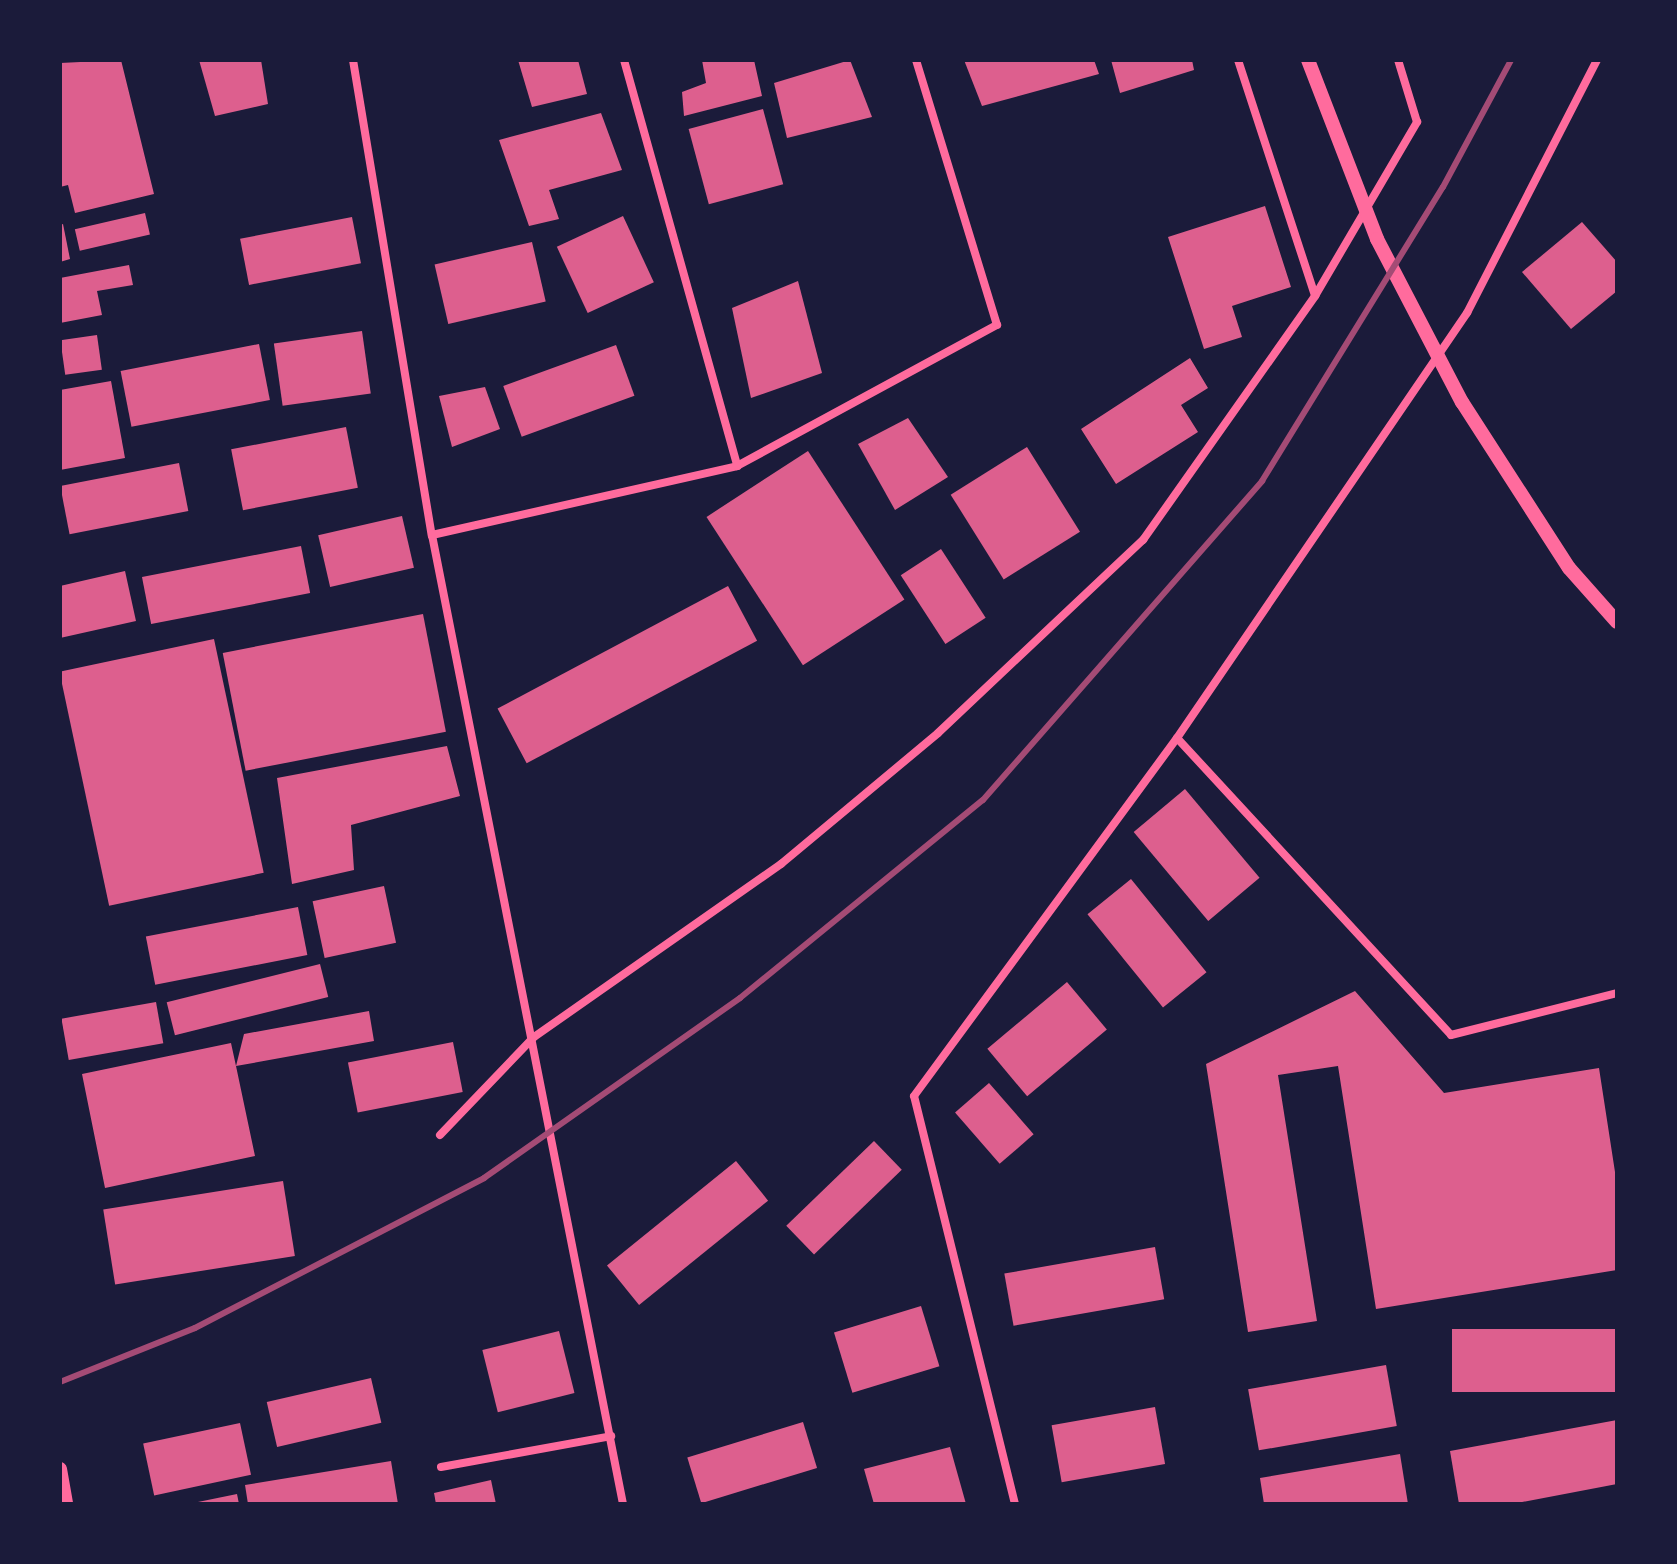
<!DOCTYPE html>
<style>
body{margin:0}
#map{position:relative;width:1677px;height:1564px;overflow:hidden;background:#1b1b3a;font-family:Rubik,sans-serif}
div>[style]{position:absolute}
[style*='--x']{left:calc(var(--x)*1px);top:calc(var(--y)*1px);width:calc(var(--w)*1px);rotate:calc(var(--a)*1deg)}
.building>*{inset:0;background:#dd5f8e;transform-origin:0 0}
.minor>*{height:8px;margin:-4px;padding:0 4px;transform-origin:4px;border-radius:4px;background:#ff6b9d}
.tertiary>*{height:14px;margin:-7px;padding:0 7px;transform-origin:7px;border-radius:7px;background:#ff6b9d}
.rail>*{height:6px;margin:-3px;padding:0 3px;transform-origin:3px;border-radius:3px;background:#a44b75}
span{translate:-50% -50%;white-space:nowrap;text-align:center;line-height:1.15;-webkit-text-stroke:8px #1b1b3a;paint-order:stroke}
.frame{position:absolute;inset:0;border:62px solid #1b1b3a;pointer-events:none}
</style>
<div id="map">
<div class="building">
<div style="clip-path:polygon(121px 60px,154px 194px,75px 213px,68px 185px,60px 187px,60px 63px)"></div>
<div style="clip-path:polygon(199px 60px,261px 60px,268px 104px,215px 116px)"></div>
<div style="clip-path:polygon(518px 60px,578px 60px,587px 94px,532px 107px)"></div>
<div style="clip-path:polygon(702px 60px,754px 60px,762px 96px,684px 116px,682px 92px,706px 83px)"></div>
<div style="clip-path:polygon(850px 60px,872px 117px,787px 138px,774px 83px)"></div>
<div style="clip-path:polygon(964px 60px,1094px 60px,1099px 74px,982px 106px)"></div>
<div style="clip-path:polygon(1111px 60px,1192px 60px,1194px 70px,1120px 93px)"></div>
<div style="left:763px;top:109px;width:78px;height:77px;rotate:75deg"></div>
<div style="clip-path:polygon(601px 113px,622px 170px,549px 190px,559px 219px,529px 226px,499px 140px)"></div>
<div style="clip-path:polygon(1265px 206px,1291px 287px,1232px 306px,1242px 337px,1204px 349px,1168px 237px)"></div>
<div style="left:145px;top:213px;width:22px;height:72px;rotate:77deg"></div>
<div style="left:623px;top:216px;width:73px;height:73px;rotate:65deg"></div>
<div style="left:352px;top:217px;width:47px;height:114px;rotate:79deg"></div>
<div style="clip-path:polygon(1582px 222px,1617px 262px,1617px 291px,1571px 329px,1522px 272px)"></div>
<div style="clip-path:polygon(63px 224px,70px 259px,60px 262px,60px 225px)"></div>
<div style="left:532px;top:242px;width:61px;height:100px;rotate:77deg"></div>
<div style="clip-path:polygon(129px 265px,133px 285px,97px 291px,102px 315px,60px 323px,60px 278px)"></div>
<div style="clip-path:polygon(798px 281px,822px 373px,751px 398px,732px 308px)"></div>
<div style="left:362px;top:331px;width:63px;height:89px;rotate:82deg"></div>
<div style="left:97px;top:335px;width:35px;height:37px;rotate:82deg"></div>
<div style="left:259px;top:344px;width:57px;height:141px;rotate:79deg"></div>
<div style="left:616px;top:345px;width:54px;height:120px;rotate:70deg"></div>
<div style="clip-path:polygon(1190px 358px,1208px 388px,1181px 405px,1198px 432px,1116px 484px,1081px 429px)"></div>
<div style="clip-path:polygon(111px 381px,125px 458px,60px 470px,60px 390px)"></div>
<div style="clip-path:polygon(485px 387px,500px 429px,452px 447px,439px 396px)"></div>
<div style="clip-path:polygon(908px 418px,948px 477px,895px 510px,858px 444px)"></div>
<div style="left:346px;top:427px;width:62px;height:117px;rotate:79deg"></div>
<div style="left:1027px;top:447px;width:100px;height:90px;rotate:58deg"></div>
<div style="left:808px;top:451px;width:177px;height:121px;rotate:57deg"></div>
<div style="left:179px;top:463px;width:49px;height:121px;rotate:79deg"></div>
<div style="left:402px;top:516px;width:53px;height:86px;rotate:77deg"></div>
<div style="left:301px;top:546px;width:48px;height:162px;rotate:79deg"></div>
<div style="left:941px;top:549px;width:82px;height:48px;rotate:57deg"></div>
<div style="clip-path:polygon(125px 571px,136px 621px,60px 638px,60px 586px)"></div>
<div style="left:728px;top:586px;width:62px;height:261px;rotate:62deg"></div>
<div style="left:423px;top:614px;width:120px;height:204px;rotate:79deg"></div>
<div style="left:214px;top:639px;width:239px;height:158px;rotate:78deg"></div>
<div style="clip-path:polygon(447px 746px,460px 796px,351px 825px,354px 870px,292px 884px,277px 778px)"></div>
<div style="left:1185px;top:789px;width:116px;height:67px;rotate:50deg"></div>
<div style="left:1131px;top:879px;width:120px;height:56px;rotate:51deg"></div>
<div style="left:384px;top:886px;width:58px;height:73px;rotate:78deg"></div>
<div style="left:298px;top:907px;width:49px;height:155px;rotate:79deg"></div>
<div style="left:320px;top:964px;width:34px;height:158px;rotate:76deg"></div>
<div style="left:1067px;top:982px;width:62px;height:104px;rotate:50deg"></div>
<div style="clip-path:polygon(1355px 991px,1444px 1093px,1599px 1068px,1617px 1185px,1617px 1270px,1376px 1309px,1338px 1066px,1278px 1075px,1317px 1321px,1248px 1332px,1206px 1064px)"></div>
<div style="left:156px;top:1002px;width:42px;height:96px;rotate:80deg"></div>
<div style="clip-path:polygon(369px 1011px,374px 1041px,236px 1066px,255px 1156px,105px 1188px,82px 1074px,231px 1043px,236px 1066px,244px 1034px)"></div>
<div style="left:453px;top:1042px;width:51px;height:107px;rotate:79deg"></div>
<div style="left:989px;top:1083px;width:68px;height:45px;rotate:49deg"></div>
<div style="left:874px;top:1141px;width:40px;height:122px;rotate:46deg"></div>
<div style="left:736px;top:1161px;width:51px;height:166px;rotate:51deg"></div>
<div style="left:283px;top:1181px;width:76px;height:182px;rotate:81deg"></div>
<div style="left:1155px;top:1247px;width:53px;height:153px;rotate:80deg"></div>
<div style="left:921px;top:1306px;width:63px;height:91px;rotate:73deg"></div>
<div style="left:1617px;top:1329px;width:63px;height:165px;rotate:90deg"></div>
<div style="left:559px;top:1331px;width:64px;height:79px;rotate:76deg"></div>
<div style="left:1386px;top:1365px;width:62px;height:140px;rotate:80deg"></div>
<div style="left:371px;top:1378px;width:46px;height:107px;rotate:77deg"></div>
<div style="left:1155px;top:1407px;width:58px;height:105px;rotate:80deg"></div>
<div style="clip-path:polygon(1617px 1420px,1617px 1484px,1512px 1504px,1459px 1504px,1450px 1451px)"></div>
<div style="left:803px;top:1422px;width:48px;height:121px;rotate:73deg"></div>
<div style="left:240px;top:1423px;width:53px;height:99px;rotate:78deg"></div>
<div style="clip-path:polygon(950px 1447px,966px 1504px,874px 1504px,864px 1469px)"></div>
<div style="clip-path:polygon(1400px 1454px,1408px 1504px,1264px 1504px,1260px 1478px)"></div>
<div style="clip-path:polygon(391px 1461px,398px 1504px,248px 1504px,245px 1485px)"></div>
<div style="clip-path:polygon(491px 1480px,496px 1504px,436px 1504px,434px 1493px)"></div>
<div style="clip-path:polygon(237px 1494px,239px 1504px,193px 1504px,193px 1503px)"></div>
</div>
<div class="minor">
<div style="--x:353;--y:60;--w:482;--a:80.6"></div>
<div style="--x:432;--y:535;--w:988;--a:78.85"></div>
<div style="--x:624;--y:60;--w:421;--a:74.4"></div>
<div style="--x:1238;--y:60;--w:248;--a:71.9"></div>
<div style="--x:1315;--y:296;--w:202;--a:-59.6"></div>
<div style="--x:1417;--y:122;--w:65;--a:-107"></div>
<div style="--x:432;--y:535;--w:313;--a:-12.7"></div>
<div style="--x:737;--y:466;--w:296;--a:-28.5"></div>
<div style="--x:997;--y:325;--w:277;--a:-107"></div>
<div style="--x:1177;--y:738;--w:404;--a:47.3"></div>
<div style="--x:1451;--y:1035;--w:171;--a:-14.2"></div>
<div style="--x:440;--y:1135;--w:136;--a:-46.2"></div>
<div style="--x:534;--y:1037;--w:302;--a:-35"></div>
<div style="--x:781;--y:864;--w:204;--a:-39.8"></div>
<div style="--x:938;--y:733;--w:282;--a:-43.3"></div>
<div style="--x:1143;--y:540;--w:299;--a:-54.8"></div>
<div style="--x:441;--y:1467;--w:173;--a:-10.3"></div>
<div style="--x:1015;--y:1504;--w:420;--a:-103.9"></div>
<div style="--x:914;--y:1096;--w:444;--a:-53.7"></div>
<div style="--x:1177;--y:738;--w:515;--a:-55.69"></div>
<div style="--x:1467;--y:313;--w:284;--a:-62.8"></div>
</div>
<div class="tertiary">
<div style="--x:1308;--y:60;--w:192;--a:68.9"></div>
<div style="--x:1377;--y:239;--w:184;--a:62.5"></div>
<div style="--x:1462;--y:402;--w:197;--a:57.2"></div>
<div style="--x:1569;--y:568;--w:72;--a:48.4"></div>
<div style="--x:60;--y:1469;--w:36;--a:80"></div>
</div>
<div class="rail">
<div style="--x:60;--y:1382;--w:145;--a:-21.8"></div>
<div style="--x:195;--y:1328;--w:326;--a:-27.4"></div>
<div style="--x:484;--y:1178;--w:313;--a:-35.1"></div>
<div style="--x:740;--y:998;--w:313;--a:-39.2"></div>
<div style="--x:983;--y:800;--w:424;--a:-48.8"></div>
<div style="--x:1262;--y:481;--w:345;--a:-58.4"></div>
<div style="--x:1443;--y:187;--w:144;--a:-61.8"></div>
</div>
<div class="frame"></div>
</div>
